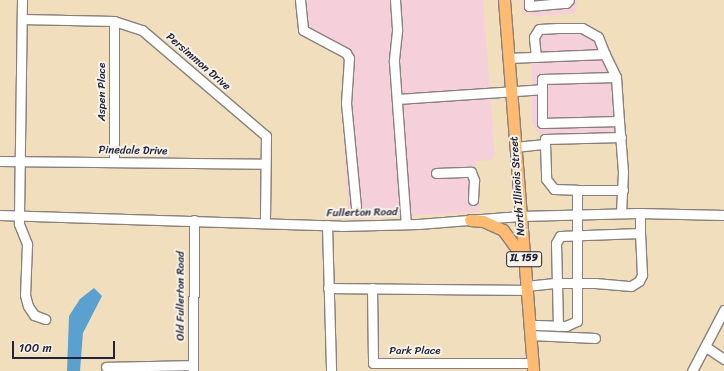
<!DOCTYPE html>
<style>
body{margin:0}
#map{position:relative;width:724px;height:371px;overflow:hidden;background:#f0debd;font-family:Sriracha,sans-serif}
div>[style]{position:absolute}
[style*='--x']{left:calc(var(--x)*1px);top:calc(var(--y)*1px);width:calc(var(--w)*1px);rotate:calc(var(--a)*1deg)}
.built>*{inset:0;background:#f5cfda}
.water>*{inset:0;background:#5aa1d0}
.roads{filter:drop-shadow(1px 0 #89807c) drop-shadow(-1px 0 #89807c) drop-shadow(0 1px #89807c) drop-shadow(0 -1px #89807c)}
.minor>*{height:9px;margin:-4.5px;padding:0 4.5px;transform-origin:4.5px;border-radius:4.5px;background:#fff}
.major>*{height:11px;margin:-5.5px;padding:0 5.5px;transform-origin:5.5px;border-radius:5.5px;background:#ffbb71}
span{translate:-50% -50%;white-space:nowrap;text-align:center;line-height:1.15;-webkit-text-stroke:4px #f7f3e8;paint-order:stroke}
.shield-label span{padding:1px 3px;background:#f7f3e8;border:1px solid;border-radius:3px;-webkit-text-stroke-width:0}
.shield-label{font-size:10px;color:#22223b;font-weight:700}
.street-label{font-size:11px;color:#22223b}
.scale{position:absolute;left:12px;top:341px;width:103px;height:18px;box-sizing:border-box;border:2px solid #22223b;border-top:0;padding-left:5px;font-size:12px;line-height:14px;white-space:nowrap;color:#22223b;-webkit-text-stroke:3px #f7f3e8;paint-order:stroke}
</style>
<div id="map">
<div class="built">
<div style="clip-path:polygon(299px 0,483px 0,495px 156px,491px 160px,475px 161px,480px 212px,348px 219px,342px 100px,343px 58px,303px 33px)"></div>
<div style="clip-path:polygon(522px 0,576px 0,577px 7px,575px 13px,537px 16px,523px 13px)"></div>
<div style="clip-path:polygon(578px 24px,594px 28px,604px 39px,620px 70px,624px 132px,539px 135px,532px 122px,532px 33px)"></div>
</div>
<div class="water">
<div style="clip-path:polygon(94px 288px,102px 296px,83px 333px,80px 371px,67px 371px,69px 316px,80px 299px)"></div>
</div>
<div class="roads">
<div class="minor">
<div style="--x:22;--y:0;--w:224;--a:90.8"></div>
<div style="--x:19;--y:224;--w:22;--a:68"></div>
<div style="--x:27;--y:244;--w:51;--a:92.2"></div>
<div style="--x:25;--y:295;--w:11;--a:75"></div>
<div style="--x:28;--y:306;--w:11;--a:56"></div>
<div style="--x:34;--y:315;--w:12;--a:20"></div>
<div style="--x:300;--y:0;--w:30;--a:84"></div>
<div style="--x:303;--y:30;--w:49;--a:28.1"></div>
<div style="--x:346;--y:53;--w:6;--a:59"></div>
<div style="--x:349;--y:58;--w:45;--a:93.8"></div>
<div style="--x:346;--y:103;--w:104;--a:84.5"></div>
<div style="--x:395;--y:0;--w:31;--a:86"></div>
<div style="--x:397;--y:31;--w:31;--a:96"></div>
<div style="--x:394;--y:62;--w:162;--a:85.8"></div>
<div style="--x:529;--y:0;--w:6;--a:90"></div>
<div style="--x:529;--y:6;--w:37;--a:-5"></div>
<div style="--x:566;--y:3;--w:4;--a:-45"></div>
<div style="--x:22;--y:19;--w:92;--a:1.2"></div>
<div style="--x:114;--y:21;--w:29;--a:18"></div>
<div style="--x:142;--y:30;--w:163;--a:40.5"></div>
<div style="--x:266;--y:136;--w:87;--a:90.7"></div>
<div style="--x:114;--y:21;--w:141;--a:90"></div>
<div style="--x:536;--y:57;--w:20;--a:-96"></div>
<div style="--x:534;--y:37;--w:9;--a:-58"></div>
<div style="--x:539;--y:29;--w:19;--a:-3"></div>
<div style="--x:558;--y:28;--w:24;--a:0"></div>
<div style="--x:582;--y:28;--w:18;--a:29"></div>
<div style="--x:598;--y:37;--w:18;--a:68"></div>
<div style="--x:542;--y:89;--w:10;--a:-90"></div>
<div style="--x:542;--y:79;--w:74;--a:-1.5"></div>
<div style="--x:397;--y:99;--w:145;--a:-3.9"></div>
<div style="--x:542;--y:89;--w:34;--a:90"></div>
<div style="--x:542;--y:123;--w:77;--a:-1.5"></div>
<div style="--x:619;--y:121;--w:44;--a:-93.9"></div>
<div style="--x:616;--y:77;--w:25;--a:-116"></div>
<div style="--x:605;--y:54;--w:97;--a:177.6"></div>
<div style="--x:619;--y:121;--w:51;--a:85.5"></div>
<div style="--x:623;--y:172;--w:41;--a:92.8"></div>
<div style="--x:545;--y:144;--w:5;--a:-90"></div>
<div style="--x:545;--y:139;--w:76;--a:-1.5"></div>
<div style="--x:515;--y:147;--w:30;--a:-6"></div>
<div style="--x:545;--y:144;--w:35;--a:88"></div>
<div style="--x:546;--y:179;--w:13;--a:51"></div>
<div style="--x:554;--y:189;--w:23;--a:2"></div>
<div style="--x:577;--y:190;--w:131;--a:90"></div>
<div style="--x:577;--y:321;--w:12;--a:156"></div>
<div style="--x:566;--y:326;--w:37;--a:-178"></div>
<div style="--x:0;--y:161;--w:265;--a:0.6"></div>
<div style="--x:436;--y:173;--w:35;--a:-2"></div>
<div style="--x:471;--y:172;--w:9;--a:69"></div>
<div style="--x:474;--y:180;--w:20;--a:93"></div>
<div style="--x:577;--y:190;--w:46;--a:0"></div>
<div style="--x:640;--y:213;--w:20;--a:90"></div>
<div style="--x:0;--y:215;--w:341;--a:1.8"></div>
<div style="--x:341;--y:226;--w:77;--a:-1.5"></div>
<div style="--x:418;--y:224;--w:102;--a:-4.5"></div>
<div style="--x:520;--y:216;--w:118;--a:-1.5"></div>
<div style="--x:638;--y:213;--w:86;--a:1.3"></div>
<div style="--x:327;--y:225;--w:146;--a:88.4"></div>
<div style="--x:526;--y:286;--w:31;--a:-6"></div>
<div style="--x:557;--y:283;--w:38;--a:0"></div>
<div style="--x:595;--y:283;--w:36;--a:5"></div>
<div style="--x:631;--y:286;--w:9;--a:-32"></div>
<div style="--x:639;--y:281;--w:7;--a:-63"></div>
<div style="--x:642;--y:275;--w:42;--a:-92.7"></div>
<div style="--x:640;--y:233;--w:80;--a:177.9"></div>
<div style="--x:560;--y:236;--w:8;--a:120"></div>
<div style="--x:556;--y:243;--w:40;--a:88.6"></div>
<div style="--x:557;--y:283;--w:43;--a:88.7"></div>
<div style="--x:328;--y:288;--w:198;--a:0.6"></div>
<div style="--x:372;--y:288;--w:75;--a:89.2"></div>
<div style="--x:373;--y:363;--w:159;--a:0"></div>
<div style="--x:530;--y:335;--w:65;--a:2.6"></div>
<div style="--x:706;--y:347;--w:22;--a:34"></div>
<div style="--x:106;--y:367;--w:87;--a:-1.3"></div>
<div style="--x:193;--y:371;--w:151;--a:-89.6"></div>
<div style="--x:692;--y:371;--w:69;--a:-62.3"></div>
</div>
<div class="major">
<div style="--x:504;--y:0;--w:372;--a:85.5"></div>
<div style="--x:470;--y:220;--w:13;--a:4"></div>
<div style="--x:483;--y:221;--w:22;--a:24"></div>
<div style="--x:503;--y:230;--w:31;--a:54"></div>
</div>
</div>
<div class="shield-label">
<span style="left:524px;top:259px">IL 159</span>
</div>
<div class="street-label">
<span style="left:198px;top:62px;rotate:41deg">Persimmon Drive</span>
<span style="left:102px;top:92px;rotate:-90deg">Aspen Place</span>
<span style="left:133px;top:151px;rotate:1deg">Pinedale Drive</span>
<span style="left:518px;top:186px;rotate:-94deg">North Illinois Street</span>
<span style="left:362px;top:213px;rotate:-1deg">Fullerton Road</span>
<span style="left:181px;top:296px;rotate:-90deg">Old Fullerton Road</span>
<span style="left:415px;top:351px">Park Place</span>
</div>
<div class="scale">100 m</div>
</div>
